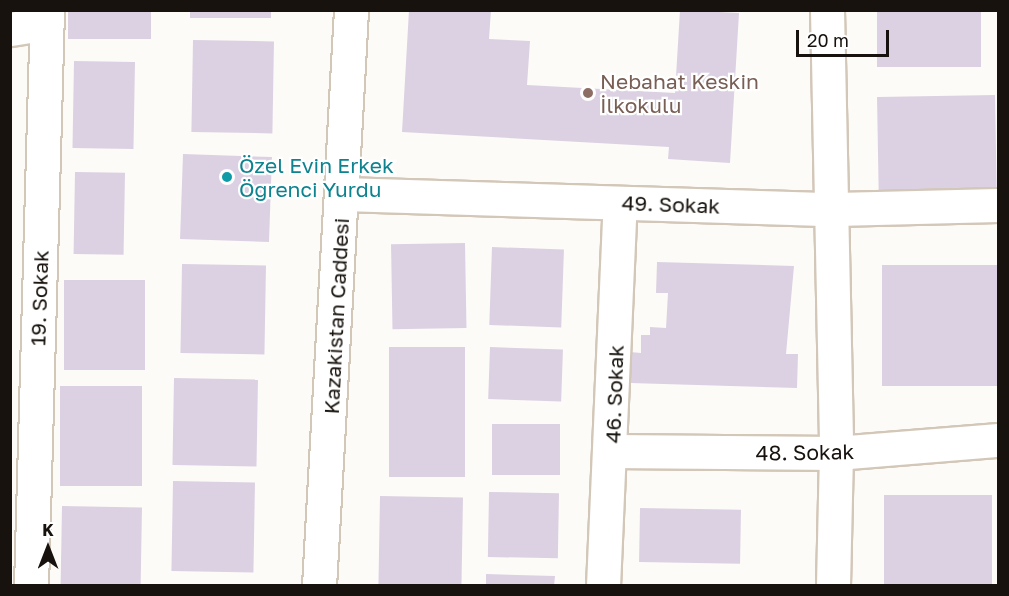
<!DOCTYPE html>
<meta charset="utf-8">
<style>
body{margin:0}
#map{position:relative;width:1009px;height:596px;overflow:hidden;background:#fdfbf8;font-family:"Golos Text",sans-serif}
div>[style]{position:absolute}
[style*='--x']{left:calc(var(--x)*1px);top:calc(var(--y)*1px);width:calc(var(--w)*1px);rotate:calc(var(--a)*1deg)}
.building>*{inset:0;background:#dbd1e2;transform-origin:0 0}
.roads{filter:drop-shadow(2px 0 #d3c7b8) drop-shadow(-2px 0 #d3c7b8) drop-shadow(0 2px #d3c7b8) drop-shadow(0 -2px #d3c7b8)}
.minor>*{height:33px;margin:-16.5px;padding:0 16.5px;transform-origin:16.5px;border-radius:16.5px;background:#fff}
.major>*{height:33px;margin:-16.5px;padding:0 16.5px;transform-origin:16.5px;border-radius:16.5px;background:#fff}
.dots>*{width:16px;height:16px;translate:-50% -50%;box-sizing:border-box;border:3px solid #fff;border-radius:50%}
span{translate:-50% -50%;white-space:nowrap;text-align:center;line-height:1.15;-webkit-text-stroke:4.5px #fff;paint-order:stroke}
.education-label{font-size:21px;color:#785e54}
.left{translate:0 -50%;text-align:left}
.culture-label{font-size:21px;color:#0d838f}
.street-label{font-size:21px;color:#17120d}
.frame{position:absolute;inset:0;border:12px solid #17120d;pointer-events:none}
.north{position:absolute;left:18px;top:518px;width:60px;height:60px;-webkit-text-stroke:4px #fff;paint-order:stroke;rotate:0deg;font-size:16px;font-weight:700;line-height:24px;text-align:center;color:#17120d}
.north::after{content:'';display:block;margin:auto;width:21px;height:27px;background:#17120d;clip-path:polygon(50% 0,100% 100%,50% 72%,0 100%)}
.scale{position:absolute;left:796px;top:30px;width:93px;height:27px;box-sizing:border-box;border:3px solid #17120d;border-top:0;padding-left:8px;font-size:18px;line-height:21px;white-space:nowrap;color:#17120d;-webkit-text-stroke:4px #fff;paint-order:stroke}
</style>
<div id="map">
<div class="building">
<div style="left:68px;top:10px;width:83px;height:29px"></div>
<div style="left:190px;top:10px;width:81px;height:8px"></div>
<div style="clip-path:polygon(409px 10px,491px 10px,489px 39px,530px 41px,527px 85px,675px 93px,680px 10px,739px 13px,730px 163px,668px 159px,669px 147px,402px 132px)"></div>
<div style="left:877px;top:10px;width:104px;height:57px"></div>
<div style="left:193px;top:40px;width:81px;height:92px;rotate:1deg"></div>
<div style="left:74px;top:61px;width:61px;height:87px;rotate:1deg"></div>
<div style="left:995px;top:95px;width:96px;height:118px;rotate:89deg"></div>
<div style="left:183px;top:154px;width:89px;height:85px;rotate:2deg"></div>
<div style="left:75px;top:172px;width:50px;height:82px;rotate:1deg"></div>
<div style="left:465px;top:243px;width:85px;height:74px;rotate:89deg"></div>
<div style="left:492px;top:247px;width:72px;height:78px;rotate:2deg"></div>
<div style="clip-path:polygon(657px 262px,794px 266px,786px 354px,798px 354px,797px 388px,630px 383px,630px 352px,641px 353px,641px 335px,650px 335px,650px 327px,666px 328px,668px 293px,656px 293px)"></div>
<div style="left:182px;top:264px;width:84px;height:89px;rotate:1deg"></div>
<div style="left:998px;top:265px;width:121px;height:116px;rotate:90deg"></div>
<div style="left:64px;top:280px;width:81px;height:90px"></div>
<div style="left:389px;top:347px;width:76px;height:130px"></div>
<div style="left:490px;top:347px;width:73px;height:52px;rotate:2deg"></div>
<div style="left:174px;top:378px;width:84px;height:87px;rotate:1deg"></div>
<div style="left:60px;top:386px;width:82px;height:100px"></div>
<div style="left:492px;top:424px;width:68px;height:51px"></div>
<div style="left:173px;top:481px;width:82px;height:90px;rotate:1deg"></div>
<div style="left:489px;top:492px;width:70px;height:65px;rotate:1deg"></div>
<div style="left:884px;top:495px;width:108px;height:91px"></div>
<div style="left:380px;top:496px;width:83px;height:90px;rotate:1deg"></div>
<div style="left:62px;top:506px;width:80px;height:80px;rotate:1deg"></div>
<div style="left:640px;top:508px;width:101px;height:54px;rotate:1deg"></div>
<div style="clip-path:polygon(486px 574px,555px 576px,554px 586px,486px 586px)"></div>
</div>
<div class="roads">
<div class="minor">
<div style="--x:827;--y:10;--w:443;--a:88.8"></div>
<div style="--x:836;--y:453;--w:133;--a:91.3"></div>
<div style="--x:10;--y:29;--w:37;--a:-9"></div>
<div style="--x:343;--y:194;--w:488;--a:1.8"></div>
<div style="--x:831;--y:209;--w:167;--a:-1.4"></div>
<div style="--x:612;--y:451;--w:224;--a:0.5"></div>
<div style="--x:836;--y:453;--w:163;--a:-4.6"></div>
<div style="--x:31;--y:586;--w:576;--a:-88.41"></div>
<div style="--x:603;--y:586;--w:383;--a:-87.5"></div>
</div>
<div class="major">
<div style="--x:319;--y:586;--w:577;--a:-86.82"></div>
</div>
</div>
<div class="dots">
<div style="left:588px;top:93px;background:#8d6e63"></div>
<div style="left:227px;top:177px;background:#0f9aa8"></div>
</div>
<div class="education-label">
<span class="left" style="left:600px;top:93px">Nebahat Keskin<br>İlkokulu</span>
</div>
<div class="culture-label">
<span class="left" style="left:239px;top:177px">Özel Evin Erkek<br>Öğrenci Yurdu</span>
</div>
<div class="street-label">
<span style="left:671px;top:204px;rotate:2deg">49. Sokak</span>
<span style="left:39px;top:298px;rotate:-88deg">19. Sokak</span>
<span style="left:336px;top:316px;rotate:-87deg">Kazakistan Caddesi</span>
<span style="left:614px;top:394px;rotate:-88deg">46. Sokak</span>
<span style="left:805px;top:452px;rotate:-1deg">48. Sokak</span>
</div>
<div class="frame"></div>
<div class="north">K</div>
<div class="scale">20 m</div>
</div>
